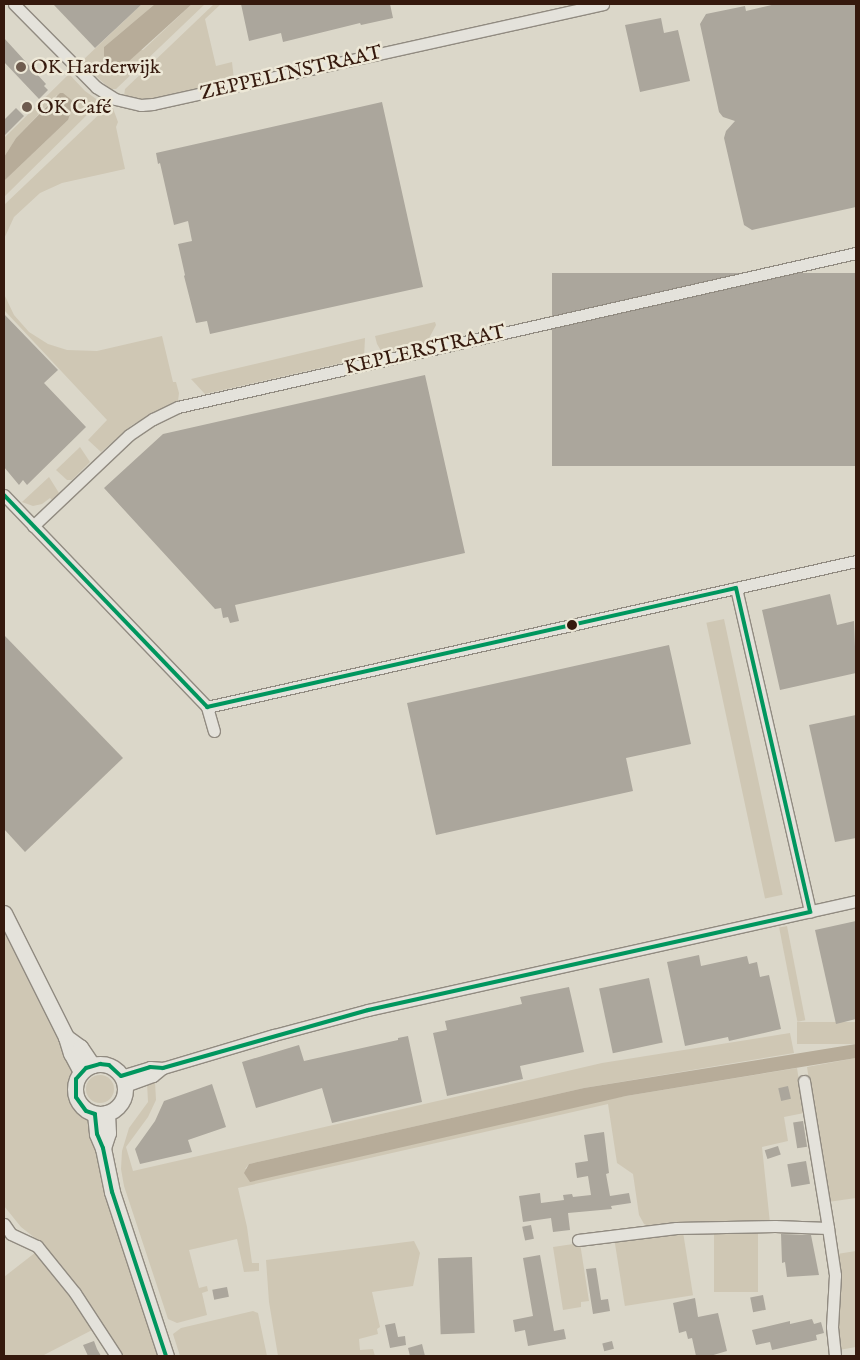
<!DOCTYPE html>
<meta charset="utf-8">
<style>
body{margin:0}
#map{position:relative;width:860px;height:1360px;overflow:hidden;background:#dbd7c9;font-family:"IM FELL English",serif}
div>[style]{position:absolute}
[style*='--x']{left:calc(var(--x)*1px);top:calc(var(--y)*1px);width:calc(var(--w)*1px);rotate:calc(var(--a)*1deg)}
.green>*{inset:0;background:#cfc7b4;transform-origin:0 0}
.round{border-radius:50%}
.water>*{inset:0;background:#b7ac99}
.building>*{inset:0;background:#aba69c;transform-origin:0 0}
.roads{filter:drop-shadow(1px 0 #918b81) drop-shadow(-1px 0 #918b81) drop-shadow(0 1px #918b81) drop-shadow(0 -1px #918b81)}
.minor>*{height:11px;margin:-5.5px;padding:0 5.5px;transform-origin:5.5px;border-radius:5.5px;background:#e4e2db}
.secondary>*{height:15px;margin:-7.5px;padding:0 7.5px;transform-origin:7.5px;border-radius:7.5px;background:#e4e2db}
.secondary>.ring{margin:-7.5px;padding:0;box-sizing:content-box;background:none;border:15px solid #e4e2db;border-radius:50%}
.bus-1>*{height:4px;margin:-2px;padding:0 2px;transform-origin:2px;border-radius:2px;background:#00965e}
.dots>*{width:14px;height:14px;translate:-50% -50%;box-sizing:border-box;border:2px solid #ede8d7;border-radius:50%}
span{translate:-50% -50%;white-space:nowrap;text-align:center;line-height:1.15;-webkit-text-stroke:5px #ede8d7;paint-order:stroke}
.poi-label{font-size:20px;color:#35190d}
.left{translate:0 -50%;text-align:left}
.street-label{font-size:20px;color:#35190d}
.frame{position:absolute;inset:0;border:5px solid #35190d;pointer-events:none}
</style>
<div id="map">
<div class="green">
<div style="clip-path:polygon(142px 4px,155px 4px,104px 47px,143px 50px,192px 4px,205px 4px,116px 89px,110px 89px,84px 65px,83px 60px)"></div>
<div style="clip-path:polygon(214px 4px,221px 4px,205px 19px,216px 66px,232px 62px,234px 80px,154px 98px,138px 99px,124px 96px,125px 89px)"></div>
<div style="clip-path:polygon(69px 74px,85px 91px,99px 101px,97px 105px,4px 197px,4px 181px,68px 120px,57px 95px,16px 138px,4px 157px,4px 138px)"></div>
<div style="clip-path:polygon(111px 103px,118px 122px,116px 127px,125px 169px,62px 183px,40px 193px,14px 217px,4px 239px,4px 205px)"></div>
<div style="clip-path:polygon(4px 294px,14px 315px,29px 332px,48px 344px,67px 350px,97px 351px,162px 336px,173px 382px,176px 382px,179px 393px,178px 401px,132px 425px,101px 452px,88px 440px,107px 420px,4px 310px)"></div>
<div style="clip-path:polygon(435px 322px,436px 325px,426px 344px,383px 354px,377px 344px,375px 336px)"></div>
<div style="clip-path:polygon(365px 338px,364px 358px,205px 394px,191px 379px)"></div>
<div style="clip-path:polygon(80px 447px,90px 462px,72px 480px,67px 480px,56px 470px)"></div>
<div style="clip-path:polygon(49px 477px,59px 493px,52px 500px,50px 498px,42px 504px,33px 506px,22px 502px)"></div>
<div style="left:724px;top:619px;width:282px;height:18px;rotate:78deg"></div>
<div style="clip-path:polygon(4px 925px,57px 1036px,72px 1063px,73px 1074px,70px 1087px,70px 1096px,76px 1107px,89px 1120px,93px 1132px,101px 1178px,159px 1356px,122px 1356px,117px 1346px,44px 1245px,21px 1227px,4px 1206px)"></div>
<div style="left:787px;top:926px;width:96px;height:8px;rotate:79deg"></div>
<div style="left:856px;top:1022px;width:22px;height:59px;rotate:90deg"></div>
<div style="clip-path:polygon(790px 1033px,794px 1053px,584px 1088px,249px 1164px,245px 1169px,626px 1096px,797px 1068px,804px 1113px,784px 1117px,788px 1141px,762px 1147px,770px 1223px,655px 1228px,644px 1224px,639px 1215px,633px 1174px,617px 1163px,608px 1104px,238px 1188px,247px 1227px,252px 1263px,259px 1263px,259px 1271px,244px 1272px,237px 1239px,189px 1250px,199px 1288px,207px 1286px,208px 1291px,202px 1293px,207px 1315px,177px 1323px,168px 1319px,124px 1186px,121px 1169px,122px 1151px,129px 1128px,148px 1102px,147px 1083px,155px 1081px,156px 1100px,148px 1117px,126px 1147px,133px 1171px,602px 1063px)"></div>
<div style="clip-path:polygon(856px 1058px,856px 1198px,828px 1202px,807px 1067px)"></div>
<div class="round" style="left:86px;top:1075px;width:28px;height:28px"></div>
<div style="left:714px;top:1231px;width:44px;height:61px"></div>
<div style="left:683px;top:1232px;width:64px;height:69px;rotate:81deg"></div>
<div style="clip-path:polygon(414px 1241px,420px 1253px,413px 1286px,372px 1292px,380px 1327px,377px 1329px,378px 1334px,359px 1339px,360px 1350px,373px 1349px,375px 1356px,278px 1356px,269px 1302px,266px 1260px)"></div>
<div style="clip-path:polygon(580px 1243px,589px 1301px,581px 1302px,581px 1307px,563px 1310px,553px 1247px)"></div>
<div style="clip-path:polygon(856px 1251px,856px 1347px,839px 1350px,836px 1340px,837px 1254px)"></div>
<div style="clip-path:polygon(36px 1252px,94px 1329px,42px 1356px,4px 1356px,4px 1277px)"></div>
<div style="clip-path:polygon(253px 1311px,258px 1313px,267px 1356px,180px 1356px,173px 1334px,181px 1328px)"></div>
</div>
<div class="water">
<div style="clip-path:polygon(155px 4px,192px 4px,128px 62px,112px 64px,104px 56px,104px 47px)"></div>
<div style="clip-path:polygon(60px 93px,63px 93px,74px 102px,68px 120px,4px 181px,4px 157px,16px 138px)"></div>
<div style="clip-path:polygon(856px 1044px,856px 1058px,626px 1096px,250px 1182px,244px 1173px,249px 1164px,584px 1088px)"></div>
</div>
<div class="building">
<div style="clip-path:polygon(53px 4px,142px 4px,95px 48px)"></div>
<div style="clip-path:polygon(241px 4px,390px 4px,393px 18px,361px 25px,360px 23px,283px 42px,281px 33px,249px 41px)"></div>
<div style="clip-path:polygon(776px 4px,856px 4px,856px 207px,752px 230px,744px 225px,724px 138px,726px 131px,735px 121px,723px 117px,719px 112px,700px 24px,706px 14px,745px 6px,746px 11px)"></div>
<div style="clip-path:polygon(661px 18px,664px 33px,678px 30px,690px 81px,640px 92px,625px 25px)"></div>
<div style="clip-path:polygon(4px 38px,46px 84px,44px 86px,48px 90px,39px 99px,4px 62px)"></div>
<div style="clip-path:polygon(382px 102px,423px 287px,210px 334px,207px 321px,196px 323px,184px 276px,185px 275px,178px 244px,192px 241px,188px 221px,174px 225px,160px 163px,158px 164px,156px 153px)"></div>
<div style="clip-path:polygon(16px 108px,24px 116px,4px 136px,4px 120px)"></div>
<div style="left:856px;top:273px;width:193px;height:304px;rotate:90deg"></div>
<div style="clip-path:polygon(4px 314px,58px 370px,44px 383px,86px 427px,27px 485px,23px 480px,19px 485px,4px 467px)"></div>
<div style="clip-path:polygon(425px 375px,465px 553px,235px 605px,239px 621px,230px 623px,228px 617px,223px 618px,221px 608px,215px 609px,104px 488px,163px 434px)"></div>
<div style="clip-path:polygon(830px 594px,837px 625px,854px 621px,856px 673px,780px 690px,762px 610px)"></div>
<div style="clip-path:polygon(4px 635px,123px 758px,25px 852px,4px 829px)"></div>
<div style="clip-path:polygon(669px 645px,691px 744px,626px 758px,633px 791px,436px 835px,407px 703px)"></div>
<div style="clip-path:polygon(856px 715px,856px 838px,835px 842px,809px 725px)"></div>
<div style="clip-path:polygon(856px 921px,856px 1019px,836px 1024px,815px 930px)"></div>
<div style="clip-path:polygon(699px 955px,701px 966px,747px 956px,749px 964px,757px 962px,760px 977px,769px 975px,781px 1029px,729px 1041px,728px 1037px,685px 1046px,667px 962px)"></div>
<div style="left:649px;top:978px;width:66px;height:51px;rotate:78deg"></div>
<div style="clip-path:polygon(569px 987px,584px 1052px,520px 1066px,523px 1079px,447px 1096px,433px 1033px,447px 1030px,445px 1021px,522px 1004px,520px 997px)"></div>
<div style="clip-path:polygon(408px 1036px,422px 1102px,332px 1123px,322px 1088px,256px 1108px,242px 1062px,299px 1045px,304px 1061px,398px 1040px,398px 1038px)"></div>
<div style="clip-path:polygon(212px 1084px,226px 1127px,188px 1140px,192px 1152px,140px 1164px,135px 1149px,155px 1121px,164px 1101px)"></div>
<div style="left:788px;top:1086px;width:13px;height:10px;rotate:77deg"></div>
<div style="left:803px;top:1121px;width:26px;height:10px;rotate:81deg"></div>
<div style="clip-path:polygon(604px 1132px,609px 1173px,606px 1174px,610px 1196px,629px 1193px,631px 1203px,611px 1206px,612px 1209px,568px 1213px,570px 1230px,553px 1232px,551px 1218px,523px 1222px,519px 1196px,540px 1193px,541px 1203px,564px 1200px,563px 1195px,572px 1194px,573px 1197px,591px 1195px,588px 1176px,577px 1178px,575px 1163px,588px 1161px,584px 1135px)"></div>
<div style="left:778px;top:1146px;width:9px;height:14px;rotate:72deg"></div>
<div style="left:806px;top:1161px;width:23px;height:19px;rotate:80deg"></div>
<div style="left:531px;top:1225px;width:14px;height:9px;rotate:78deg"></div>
<div style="clip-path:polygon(781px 1234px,811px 1235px,819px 1275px,787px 1277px,785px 1262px,782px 1263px)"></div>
<div style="clip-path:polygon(540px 1255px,554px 1331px,564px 1329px,566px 1339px,528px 1346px,525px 1330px,515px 1332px,513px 1320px,533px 1316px,523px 1258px)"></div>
<div style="left:472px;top:1257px;width:76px;height:34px;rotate:88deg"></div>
<div style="clip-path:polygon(596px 1268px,601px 1300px,608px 1299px,610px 1311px,593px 1314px,586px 1269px)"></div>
<div style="left:227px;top:1287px;width:10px;height:15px;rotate:79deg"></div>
<div style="left:763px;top:1295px;width:15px;height:13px;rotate:79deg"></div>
<div style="clip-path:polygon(695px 1298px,698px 1317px,718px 1313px,727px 1351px,710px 1356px,696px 1356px,692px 1338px,688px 1339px,686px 1331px,679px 1333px,673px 1303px)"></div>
<div style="clip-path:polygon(812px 1319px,814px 1324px,821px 1322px,824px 1333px,816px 1335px,817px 1340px,772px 1350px,770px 1342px,756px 1345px,752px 1330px,790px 1321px,790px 1324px)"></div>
<div style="clip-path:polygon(395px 1323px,398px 1337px,405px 1336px,406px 1345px,390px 1348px,385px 1325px)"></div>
<div style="clip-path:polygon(94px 1341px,97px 1349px,101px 1356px,88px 1356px,83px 1345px)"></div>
<div style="left:612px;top:1341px;width:8px;height:10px;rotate:76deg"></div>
<div style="clip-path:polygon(422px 1344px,425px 1356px,410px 1356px,408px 1348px)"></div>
</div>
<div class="roads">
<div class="minor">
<div style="--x:14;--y:4;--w:117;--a:45.3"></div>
<div style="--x:96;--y:87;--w:22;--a:32"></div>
<div style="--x:115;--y:99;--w:27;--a:13"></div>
<div style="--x:141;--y:105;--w:12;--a:-5"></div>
<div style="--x:153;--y:104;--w:461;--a:-12.5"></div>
<div style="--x:4;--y:495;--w:294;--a:46.2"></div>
<div style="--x:207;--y:707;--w:25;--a:74"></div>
<div style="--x:33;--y:526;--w:132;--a:-43.5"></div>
<div style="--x:129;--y:435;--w:29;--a:-34"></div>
<div style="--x:153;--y:419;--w:28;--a:-26"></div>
<div style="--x:178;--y:407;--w:695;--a:-12.8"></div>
<div style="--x:736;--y:588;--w:332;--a:77.1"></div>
<div style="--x:207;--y:707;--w:665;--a:-12.68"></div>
<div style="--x:121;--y:1076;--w:30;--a:-17"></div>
<div style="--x:150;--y:1067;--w:13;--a:4"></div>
<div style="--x:804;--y:1081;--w:149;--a:80.7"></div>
<div style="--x:125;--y:1086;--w:30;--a:-20"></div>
<div style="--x:153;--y:1076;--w:13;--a:-39"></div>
<div style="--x:163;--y:1068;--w:116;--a:-16.6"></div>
<div style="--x:274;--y:1035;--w:97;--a:-14.9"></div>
<div style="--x:368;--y:1010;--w:500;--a:-12.59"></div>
<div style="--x:4;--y:1224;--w:12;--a:55"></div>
<div style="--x:11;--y:1234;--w:29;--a:25"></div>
<div style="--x:37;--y:1246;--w:60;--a:51"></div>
<div style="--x:75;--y:1293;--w:75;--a:56.9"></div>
<div style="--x:578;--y:1240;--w:99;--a:-7"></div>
<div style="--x:676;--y:1228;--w:99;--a:-1.2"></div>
<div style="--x:775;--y:1226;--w:53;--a:2.2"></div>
<div style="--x:828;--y:1228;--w:48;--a:81.5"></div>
<div style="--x:835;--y:1275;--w:52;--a:93.3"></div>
<div style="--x:832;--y:1327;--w:29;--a:84"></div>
</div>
<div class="secondary">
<div style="--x:4;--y:913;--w:139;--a:63.4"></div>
<div style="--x:66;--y:1037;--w:17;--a:73"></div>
<div style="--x:71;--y:1053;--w:21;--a:62"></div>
<div style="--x:66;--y:1037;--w:17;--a:36"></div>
<div style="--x:80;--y:1047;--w:22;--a:56"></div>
<div class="ring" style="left:75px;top:1064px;width:35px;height:35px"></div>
<div style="--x:95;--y:1114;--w:20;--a:84"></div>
<div style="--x:97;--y:1134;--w:15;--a:67"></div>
<div style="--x:103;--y:1148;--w:45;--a:78.4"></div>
<div style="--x:112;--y:1192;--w:173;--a:71.8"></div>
<div style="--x:103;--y:1148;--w:16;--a:-72"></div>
<div style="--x:108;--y:1133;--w:20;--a:-93"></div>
</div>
</div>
<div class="bus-1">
<div style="--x:4;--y:495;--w:294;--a:46.2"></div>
<div style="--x:736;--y:588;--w:332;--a:77.1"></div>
<div style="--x:207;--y:707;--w:542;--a:-12.68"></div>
<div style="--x:166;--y:1356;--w:173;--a:-108.2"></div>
<div style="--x:112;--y:1192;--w:45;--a:-101.6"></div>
<div style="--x:103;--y:1148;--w:15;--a:-113"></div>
<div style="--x:97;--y:1134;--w:20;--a:-96"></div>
<div style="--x:95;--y:1114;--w:9;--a:-162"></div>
<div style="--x:86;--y:1111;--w:17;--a:-126"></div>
<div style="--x:76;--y:1097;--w:18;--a:-90"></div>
<div style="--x:76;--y:1079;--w:15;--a:-48"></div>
<div style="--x:86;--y:1068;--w:15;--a:-16"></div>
<div style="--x:100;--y:1064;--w:9;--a:6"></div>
<div style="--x:109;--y:1065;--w:16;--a:43"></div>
<div style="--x:121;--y:1076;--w:30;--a:-17"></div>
<div style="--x:150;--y:1067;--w:13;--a:4"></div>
<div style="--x:163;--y:1068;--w:213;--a:-15.8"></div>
<div style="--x:368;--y:1010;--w:453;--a:-12.5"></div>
</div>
<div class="dots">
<div style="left:21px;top:67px;background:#6f5c4f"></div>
<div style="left:27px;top:107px;background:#6f5c4f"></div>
<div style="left:572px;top:625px;background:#35190d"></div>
</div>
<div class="poi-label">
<span class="left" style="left:31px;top:67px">OK Harderwijk</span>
<span class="left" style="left:37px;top:107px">OK Café</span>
</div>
<div class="street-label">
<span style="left:291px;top:73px;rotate:-13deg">ZEPPELINSTRAAT</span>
<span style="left:425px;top:350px;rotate:-13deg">KEPLERSTRAAT</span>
</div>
<div class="frame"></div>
</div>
